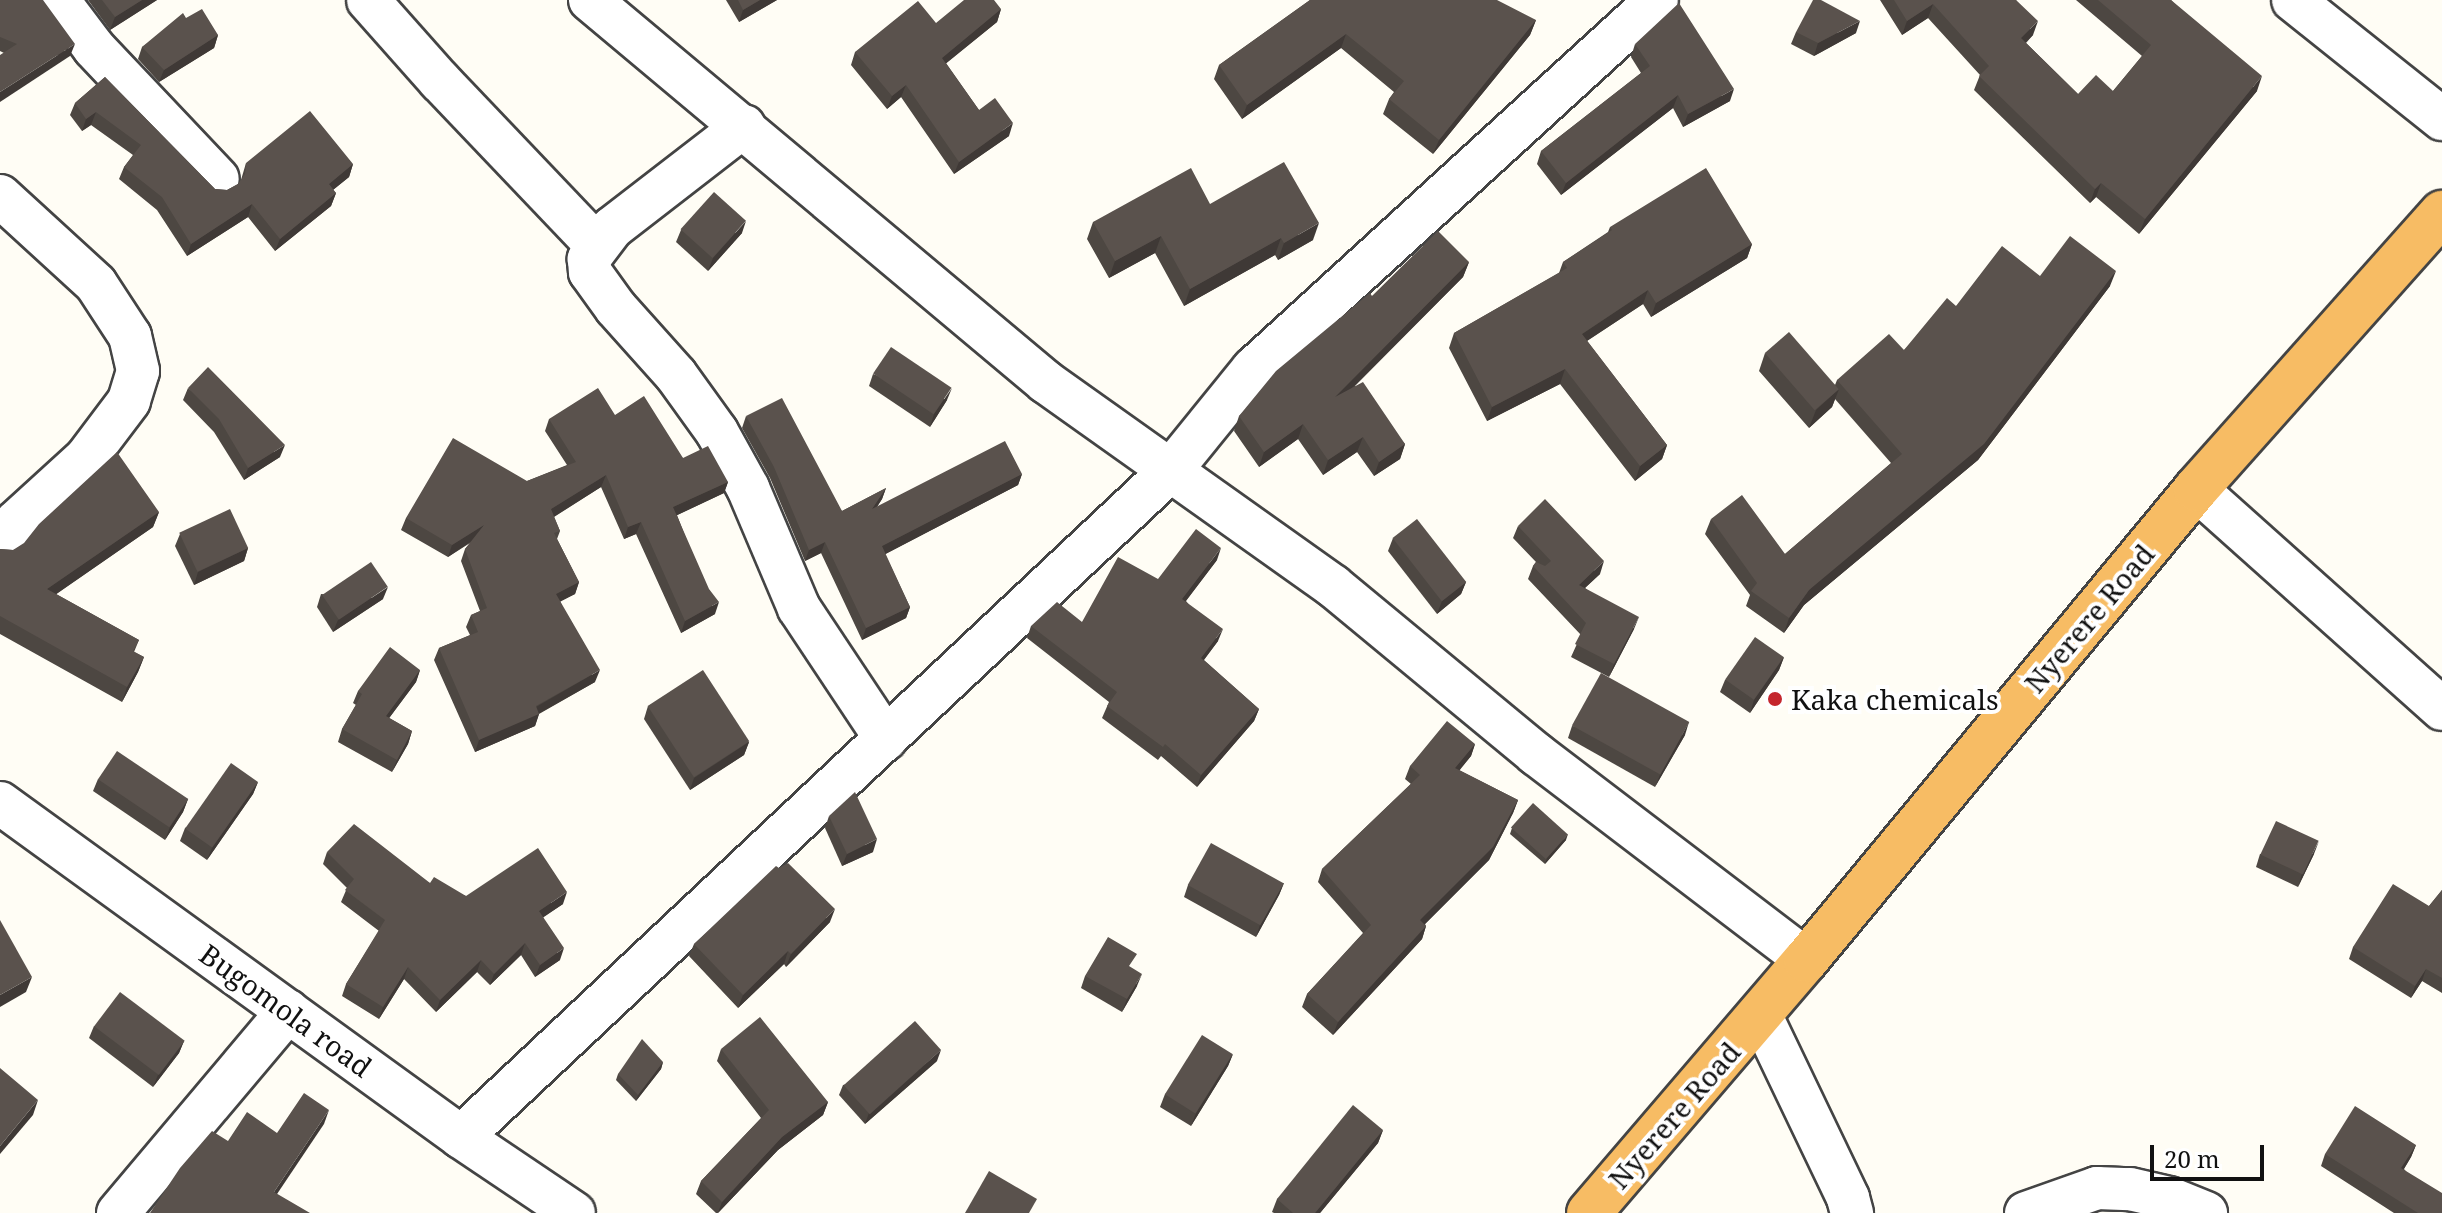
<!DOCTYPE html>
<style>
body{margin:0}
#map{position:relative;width:2442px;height:1213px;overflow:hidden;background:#fffdf5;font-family:"Noto Serif",serif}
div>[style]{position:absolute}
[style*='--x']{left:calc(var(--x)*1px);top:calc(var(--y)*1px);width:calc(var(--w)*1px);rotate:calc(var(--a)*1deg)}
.roads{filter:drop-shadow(2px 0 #444) drop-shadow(-2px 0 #444) drop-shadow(0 2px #444) drop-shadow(0 -2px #444)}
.minor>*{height:42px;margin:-21px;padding:0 21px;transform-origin:21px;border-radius:21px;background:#fff}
.trunk>*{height:44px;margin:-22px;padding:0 22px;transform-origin:22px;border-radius:22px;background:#f7bc64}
.wall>*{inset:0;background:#4d4742}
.shaded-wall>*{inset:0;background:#3f3936}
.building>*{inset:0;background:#5a524d;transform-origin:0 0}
.dots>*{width:22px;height:22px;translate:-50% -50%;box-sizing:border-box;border:4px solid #fff;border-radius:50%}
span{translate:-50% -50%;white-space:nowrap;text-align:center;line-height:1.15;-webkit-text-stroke:8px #fff;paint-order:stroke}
.street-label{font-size:28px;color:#111}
.poi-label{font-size:28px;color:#111}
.left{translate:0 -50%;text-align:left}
.scale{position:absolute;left:2150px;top:1145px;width:114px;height:36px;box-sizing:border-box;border:4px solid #111;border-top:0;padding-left:10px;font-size:24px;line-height:28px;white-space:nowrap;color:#111;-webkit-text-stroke:6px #fff;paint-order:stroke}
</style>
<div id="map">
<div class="roads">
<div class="minor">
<div style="--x:58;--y:0;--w:60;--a:53.1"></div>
<div style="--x:94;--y:48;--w:180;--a:46.6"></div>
<div style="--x:368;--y:0;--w:108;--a:48.4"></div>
<div style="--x:440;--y:81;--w:228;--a:46.4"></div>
<div style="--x:590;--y:0;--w:595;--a:39.95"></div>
<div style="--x:1046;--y:382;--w:352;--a:35.4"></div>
<div style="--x:1333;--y:586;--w:264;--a:39.6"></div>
<div style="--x:1536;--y:754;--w:340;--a:37.3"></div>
<div style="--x:2293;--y:0;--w:191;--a:38.6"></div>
<div style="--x:744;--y:126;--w:167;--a:142.3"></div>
<div style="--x:612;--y:228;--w:39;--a:127"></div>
<div style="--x:589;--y:259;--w:13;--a:86"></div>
<div style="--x:590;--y:272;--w:44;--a:54.2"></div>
<div style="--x:616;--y:308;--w:90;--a:48.2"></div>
<div style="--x:676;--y:375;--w:70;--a:54.3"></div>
<div style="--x:717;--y:432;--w:64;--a:61"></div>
<div style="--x:748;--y:488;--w:130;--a:67"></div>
<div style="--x:799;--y:608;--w:157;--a:56.4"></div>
<div style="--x:0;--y:196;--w:130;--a:42.5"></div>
<div style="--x:96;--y:284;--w:62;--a:56.8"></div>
<div style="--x:130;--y:336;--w:36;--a:77"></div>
<div style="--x:138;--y:371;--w:31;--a:107"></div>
<div style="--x:129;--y:401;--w:71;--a:127"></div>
<div style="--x:86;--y:458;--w:95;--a:137.6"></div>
<div style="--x:16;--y:522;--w:26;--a:129"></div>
<div style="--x:2196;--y:489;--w:330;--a:41.8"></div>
<div style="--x:0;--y:803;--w:569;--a:35.92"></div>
<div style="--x:461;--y:1137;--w:136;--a:33.9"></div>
<div style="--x:1760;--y:1014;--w:204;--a:64.4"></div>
<div style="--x:1848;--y:1198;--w:16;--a:75"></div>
<div style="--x:461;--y:1137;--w:976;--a:-43.21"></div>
<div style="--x:1172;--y:469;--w:129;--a:-51"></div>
<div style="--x:1253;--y:369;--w:547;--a:-42.41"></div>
<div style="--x:118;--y:1213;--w:264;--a:-49.9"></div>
<div style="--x:2026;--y:1213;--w:75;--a:-19.4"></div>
<div style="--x:2097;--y:1188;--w:33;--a:2"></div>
<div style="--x:2130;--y:1189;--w:40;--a:13"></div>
<div style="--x:2169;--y:1198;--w:40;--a:22"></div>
</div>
<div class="trunk">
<div style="--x:1589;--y:1213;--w:333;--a:-49.4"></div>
<div style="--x:1806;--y:960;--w:612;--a:-50.37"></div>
<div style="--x:2196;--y:489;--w:370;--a:-48.3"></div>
</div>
</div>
<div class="wall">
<div style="clip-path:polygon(0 0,70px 56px,4px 53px,0 51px)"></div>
<div style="clip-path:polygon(88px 0,157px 0,110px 30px)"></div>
<div style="clip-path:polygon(726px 0,777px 0,739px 22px)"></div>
<div style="clip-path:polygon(1310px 0,1536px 20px,1530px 35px,1433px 154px,1383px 114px,1389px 99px,1394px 92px,1341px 48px,1242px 119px,1214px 79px,1219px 65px)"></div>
<div style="clip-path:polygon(1880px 0,2016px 0,2033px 35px,2026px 43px,2078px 94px,2113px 91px,2142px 56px,2076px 0,2171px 0,2257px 91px,2139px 234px,2096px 197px,2090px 203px,1974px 90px,1980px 75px,1928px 18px,1902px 35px)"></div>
<div style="clip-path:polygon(1001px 9px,997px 22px,946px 63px,979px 110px,1009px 136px,954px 174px,901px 97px,887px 109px,851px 65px,855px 52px)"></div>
<div style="clip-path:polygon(186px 18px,218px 35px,214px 48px,159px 82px,138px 59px,142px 47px)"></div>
<div style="clip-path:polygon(1796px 32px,1856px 33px,1814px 56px,1791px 44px)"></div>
<div style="clip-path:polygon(1635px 44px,1730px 101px,1683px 127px,1673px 108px,1561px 195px,1537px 164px,1541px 151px,1641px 73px,1631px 57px)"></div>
<div style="clip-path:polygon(105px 77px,215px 189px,227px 190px,238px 184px,241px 180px,246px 163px,353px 164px,349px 177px,333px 190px,336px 193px,331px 206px,275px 251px,248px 217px,187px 256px,157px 210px,119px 179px,124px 167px,133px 155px,91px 125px,82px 131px,70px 115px,75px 103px)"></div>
<div style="clip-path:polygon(1210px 204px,1313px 240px,1278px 260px,1275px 255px,1184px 306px,1155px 253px,1109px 278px,1087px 239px,1093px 222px)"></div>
<div style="clip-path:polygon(1610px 227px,1752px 244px,1747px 258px,1651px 317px,1643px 304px,1587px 341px,1667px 445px,1662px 459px,1635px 481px,1560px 384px,1487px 421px,1449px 348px,1454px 333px,1559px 273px,1563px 262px,1608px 232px)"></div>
<div style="clip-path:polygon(681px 230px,742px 233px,708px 271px,676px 242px)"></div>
<div style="clip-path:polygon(1469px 262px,1463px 277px,1355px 386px,1405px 444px,1400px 459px,1374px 476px,1357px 452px,1323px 475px,1298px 439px,1259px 467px,1234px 431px,1239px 416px,1372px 296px)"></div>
<div style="clip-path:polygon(2040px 276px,2110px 286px,1978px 460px,1804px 605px,1784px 633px,1746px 606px,1750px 595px,1705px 534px,1711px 519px,1785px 554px,1891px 463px,1835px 399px,1832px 407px,1809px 428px,1759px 371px,1765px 353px,1835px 385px,1837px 380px,1904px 350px,1956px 306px)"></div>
<div style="clip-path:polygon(873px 374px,947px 400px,930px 427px,869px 386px)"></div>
<div style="clip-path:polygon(188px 388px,280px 457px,244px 480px,214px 432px,183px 400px)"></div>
<div style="clip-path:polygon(615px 415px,683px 458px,728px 482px,724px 493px,677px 515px,715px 614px,681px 633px,636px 534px,624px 539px,601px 487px,554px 517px,560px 531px,557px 539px,579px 582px,575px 594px,560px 601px,595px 682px,539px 714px,535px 726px,475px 752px,434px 660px,439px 648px,470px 635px,466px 627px,471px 615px,480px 611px,461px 561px,465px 549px,470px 543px,448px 557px,401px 530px,406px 518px,527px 481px,567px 465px,545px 431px,549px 419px)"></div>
<div style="clip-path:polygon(746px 416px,842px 511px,886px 488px,882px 499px,877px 507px,1022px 474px,1018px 485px,885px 554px,910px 607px,906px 618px,862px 640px,821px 553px,805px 561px,770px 478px,742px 428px)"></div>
<div style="clip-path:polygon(159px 512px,153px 527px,56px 594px,139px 640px,134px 652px,144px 657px,138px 672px,122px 702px,0 634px,0 549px,13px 550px)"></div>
<div style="clip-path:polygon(1518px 526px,1600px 574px,1585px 588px,1634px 629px,1609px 677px,1571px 657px,1581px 635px,1528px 579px,1533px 566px,1536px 562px,1513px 538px)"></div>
<div style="clip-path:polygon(180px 534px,248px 548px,244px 561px,194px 585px,175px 546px)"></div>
<div style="clip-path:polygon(1393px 538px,1466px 582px,1461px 594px,1437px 614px,1388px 551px)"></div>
<div style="clip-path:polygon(1217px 560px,1186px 601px,1218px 641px,1204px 660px,1259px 709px,1254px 721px,1197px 787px,1161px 756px,1158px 760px,1102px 718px,1109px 702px,1027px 638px,1031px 626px,1082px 622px)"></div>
<div style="clip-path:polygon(321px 594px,383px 599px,333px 632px,317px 607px)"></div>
<div style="clip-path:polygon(1784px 657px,1779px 670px,1750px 713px,1720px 692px,1725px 680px)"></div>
<div style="clip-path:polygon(420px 670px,416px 682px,389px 718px,412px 731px,408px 744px,392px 772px,338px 742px,342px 729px,356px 705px,353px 703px,358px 691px)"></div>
<div style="clip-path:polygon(648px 706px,749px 742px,744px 755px,690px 790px,644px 719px)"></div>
<div style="clip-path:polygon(1572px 726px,1685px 735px,1655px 787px,1568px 738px)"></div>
<div style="clip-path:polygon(1475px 744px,1471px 756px,1459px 770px,1518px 800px,1513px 813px,1489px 860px,1425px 924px,1426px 926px,1422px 939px,1333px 1035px,1302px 1007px,1307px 994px,1363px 933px,1318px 882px,1322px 869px,1411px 784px,1405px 779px,1410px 766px)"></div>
<div style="clip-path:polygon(98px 779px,188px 799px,183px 812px,165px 840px,93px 791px)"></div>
<div style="clip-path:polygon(258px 782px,253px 794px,207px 860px,180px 841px,185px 828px)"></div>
<div style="clip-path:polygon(829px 816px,873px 852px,842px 866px,825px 828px)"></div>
<div style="clip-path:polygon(1512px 828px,1566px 840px,1545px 864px,1510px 834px)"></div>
<div style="clip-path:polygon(327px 852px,430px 883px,466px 896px,563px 904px,543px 917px,560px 960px,535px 977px,521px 955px,490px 985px,477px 972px,436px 1012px,404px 979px,379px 1019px,342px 996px,346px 984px,379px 931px,341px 902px,347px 888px,323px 864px)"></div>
<div style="clip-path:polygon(2260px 854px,2314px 854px,2298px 887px,2256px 867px)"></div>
<div style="clip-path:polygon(779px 868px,830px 922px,786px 967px,784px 964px,738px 1008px,689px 956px,694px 944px)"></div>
<div style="clip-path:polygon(1284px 883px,1279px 895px,1256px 937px,1184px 897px,1188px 885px)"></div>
<div style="clip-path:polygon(2442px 890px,2442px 993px,2422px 981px,2411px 998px,2349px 959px,2353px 947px,2429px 906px)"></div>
<div style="clip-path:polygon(1131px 968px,1137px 986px,1122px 1012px,1081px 988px,1085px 976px)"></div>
<div style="clip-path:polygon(94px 1026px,184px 1041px,179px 1053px,153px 1087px,89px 1038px)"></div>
<div style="clip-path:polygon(721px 1049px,828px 1102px,823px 1115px,778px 1150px,718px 1213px,716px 1213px,696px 1194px,701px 1181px,761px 1118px,717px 1061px)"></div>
<div style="clip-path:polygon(1233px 1054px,1228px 1066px,1191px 1126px,1160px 1107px,1165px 1094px)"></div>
<div style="clip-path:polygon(937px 1061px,865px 1124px,839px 1095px,843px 1085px)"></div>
<div style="clip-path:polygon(663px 1062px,661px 1069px,636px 1101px,616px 1080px,618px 1074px)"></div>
<div style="clip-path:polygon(1383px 1130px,1378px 1143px,1320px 1213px,1274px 1213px,1272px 1212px,1277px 1199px)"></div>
<div style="clip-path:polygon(2416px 1145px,2411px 1157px,2404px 1169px,2442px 1213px,2394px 1213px,2321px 1166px,2325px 1154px)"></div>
</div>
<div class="shaded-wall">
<div style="clip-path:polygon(142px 0,157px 0,110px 30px,115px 17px)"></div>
<div style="clip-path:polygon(760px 0,777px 0,739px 22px,743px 10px)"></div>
<div style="clip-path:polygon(1933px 4px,1928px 18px,1902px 35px,1907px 21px)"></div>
<div style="clip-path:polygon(1001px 9px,997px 22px,938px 70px,942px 58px)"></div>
<div style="clip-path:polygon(1536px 20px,1530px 35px,1433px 154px,1439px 140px)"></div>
<div style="clip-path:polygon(1860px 21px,1856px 33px,1814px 56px,1818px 43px)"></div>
<div style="clip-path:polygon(2038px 21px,2033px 35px,2016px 52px,2021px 38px)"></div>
<div style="clip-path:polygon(1346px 34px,1341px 48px,1242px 119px,1247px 105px)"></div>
<div style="clip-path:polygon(218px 35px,214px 48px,159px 82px,164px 70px)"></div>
<div style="clip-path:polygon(75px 44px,70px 56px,0 102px,0 92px)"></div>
<div style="clip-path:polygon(2262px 76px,2257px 91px,2139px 234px,2145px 219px)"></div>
<div style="clip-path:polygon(906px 85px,901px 97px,887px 109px,892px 96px)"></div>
<div style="clip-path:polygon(1734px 89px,1730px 101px,1683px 127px,1688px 114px)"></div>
<div style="clip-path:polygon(1678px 95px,1673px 108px,1561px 195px,1566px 183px)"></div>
<div style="clip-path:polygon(96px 112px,91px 125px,82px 131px,86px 119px)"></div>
<div style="clip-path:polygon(1013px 123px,1009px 136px,954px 174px,959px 162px)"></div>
<div style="clip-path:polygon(353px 164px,349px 177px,324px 197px,329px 184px)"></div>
<div style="clip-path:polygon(2101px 183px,2096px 197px,2090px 203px,2095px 189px)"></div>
<div style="clip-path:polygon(336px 193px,331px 206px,275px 251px,280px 239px)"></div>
<div style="clip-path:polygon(252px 204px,248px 217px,187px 256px,191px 244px)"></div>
<div style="clip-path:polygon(746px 221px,742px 233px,708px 271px,713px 258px)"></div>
<div style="clip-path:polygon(1319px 223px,1313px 240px,1278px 260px,1284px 243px)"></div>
<div style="clip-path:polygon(1161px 236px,1155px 253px,1109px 278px,1115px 261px)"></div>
<div style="clip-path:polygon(1281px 238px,1275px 255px,1184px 306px,1190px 289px)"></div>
<div style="clip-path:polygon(1752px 244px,1747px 258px,1651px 317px,1656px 303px)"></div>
<div style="clip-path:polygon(1469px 262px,1463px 277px,1329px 411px,1335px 397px)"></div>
<div style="clip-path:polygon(2116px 271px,2110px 286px,1978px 460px,1804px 605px,1784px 633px,1789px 618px,1809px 590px)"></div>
<div style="clip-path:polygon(1648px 290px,1643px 304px,1576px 348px,1582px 334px)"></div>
<div style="clip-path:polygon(1565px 369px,1560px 384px,1487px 421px,1492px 407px)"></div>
<div style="clip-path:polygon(952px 388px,947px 400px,930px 427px,934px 414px)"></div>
<div style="clip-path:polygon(1839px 389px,1832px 407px,1809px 428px,1816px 410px)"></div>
<div style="clip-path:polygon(1303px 424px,1298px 439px,1259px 467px,1264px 452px)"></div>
<div style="clip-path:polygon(1363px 437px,1357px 452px,1323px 475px,1328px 460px)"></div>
<div style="clip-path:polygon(1405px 444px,1400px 459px,1374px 476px,1379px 462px)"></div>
<div style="clip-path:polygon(285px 445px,280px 457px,244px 480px,248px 468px)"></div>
<div style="clip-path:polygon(1667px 445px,1662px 459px,1635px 481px,1640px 466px)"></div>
<div style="clip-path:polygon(1022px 474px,1018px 485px,878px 558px,882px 546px)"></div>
<div style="clip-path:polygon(606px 475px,601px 487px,547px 521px,551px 509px)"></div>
<div style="clip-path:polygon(728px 482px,724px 493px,669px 519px,673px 507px)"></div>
<div style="clip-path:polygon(886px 488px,882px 499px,868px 520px,872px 509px)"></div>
<div style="clip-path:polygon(159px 512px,153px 527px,42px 604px,47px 589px)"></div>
<div style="clip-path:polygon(641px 522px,636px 534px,624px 539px,628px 527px)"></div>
<div style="clip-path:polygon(484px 525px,479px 536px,448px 557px,452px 545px)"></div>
<div style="clip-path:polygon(825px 542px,821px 553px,805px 561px,809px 550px)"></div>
<div style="clip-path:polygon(248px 548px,244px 561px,194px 585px,198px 572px)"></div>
<div style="clip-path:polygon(1221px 548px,1217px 560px,1178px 611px,1182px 599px)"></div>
<div style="clip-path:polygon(1604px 561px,1600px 574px,1575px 597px,1579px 585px)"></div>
<div style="clip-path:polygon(579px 582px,575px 594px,552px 606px,556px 594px)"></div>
<div style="clip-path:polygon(1466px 582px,1461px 594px,1437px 614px,1442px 601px)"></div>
<div style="clip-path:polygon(388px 587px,383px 599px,333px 632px,338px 620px)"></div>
<div style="clip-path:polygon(719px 602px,715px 614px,681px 633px,685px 621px)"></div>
<div style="clip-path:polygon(910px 607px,906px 618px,862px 640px,866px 628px)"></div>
<div style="clip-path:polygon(1639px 617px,1634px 629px,1609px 677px,1614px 664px)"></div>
<div style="clip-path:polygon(1223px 629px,1218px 641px,1196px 670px,1201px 658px)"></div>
<div style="clip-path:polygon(144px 657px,138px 672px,122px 702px,127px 687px)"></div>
<div style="clip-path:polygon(1784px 657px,1779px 670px,1750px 713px,1754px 700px)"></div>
<div style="clip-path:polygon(420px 670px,416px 682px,381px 729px,386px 716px)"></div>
<div style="clip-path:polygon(600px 670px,595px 682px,538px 714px,539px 714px,535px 726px,475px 752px,479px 740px)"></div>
<div style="clip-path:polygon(1259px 709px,1254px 721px,1197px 787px,1201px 775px)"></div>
<div style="clip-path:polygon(1689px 722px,1685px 735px,1655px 787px,1660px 775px)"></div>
<div style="clip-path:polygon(412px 731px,408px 744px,392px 772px,397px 760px)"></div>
<div style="clip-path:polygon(749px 742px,744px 755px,690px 790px,694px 778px)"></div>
<div style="clip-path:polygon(1475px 744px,1471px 756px,1451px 781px,1455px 768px)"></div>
<div style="clip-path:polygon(258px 782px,253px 794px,207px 860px,212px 848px)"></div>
<div style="clip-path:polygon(188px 799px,183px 812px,165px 840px,170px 827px)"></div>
<div style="clip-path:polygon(1518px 800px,1513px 813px,1489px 860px,1416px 933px,1420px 920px)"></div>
<div style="clip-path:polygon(1568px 834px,1566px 840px,1545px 864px,1547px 858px)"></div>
<div style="clip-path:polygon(877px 839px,873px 852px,842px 866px,847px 854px)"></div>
<div style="clip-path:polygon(2319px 841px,2314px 854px,2298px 887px,2302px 874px)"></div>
<div style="clip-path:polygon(1284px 883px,1279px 895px,1256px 937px,1260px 925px)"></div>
<div style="clip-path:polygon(567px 892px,563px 904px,535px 923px,539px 911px)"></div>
<div style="clip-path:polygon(835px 909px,830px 922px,786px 967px,791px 954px)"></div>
<div style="clip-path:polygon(1426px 926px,1422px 939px,1333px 1035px,1338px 1022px)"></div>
<div style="clip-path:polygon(525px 943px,521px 955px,490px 985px,494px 974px)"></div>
<div style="clip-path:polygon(564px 948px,560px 960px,535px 977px,540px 965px)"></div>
<div style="clip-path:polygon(788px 951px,784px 964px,738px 1008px,743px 995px)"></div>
<div style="clip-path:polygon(481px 960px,477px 972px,436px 1012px,440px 1000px)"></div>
<div style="clip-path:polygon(408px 967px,404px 979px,379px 1019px,383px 1007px)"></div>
<div style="clip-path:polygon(2426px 969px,2422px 981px,2411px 998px,2415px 986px)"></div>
<div style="clip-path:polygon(1142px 974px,1137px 986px,1122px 1012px,1127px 999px)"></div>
<div style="clip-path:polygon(32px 977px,26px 992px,0 1007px,0 995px)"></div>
<div style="clip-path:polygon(184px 1041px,179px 1053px,153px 1087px,158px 1075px)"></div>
<div style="clip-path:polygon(941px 1050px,937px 1061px,865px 1124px,869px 1113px)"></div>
<div style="clip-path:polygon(1233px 1054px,1228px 1066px,1191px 1126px,1196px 1113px)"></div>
<div style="clip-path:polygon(663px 1062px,661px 1069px,636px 1101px,638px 1095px)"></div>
<div style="clip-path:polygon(38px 1100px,33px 1115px,0 1154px,0 1146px)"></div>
<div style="clip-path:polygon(828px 1102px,823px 1115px,778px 1150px,718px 1213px,722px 1202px,782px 1137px)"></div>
<div style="clip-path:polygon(329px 1110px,324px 1124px,269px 1206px,274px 1192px)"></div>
<div style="clip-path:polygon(1383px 1130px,1378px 1143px,1320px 1213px,1315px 1213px)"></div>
<div style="clip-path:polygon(2416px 1145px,2411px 1157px,2397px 1180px,2401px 1168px)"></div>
</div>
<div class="building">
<div style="clip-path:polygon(0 0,43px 0,75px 44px,0 92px,0 55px,17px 44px,0 37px)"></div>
<div style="clip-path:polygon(102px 0,142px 0,115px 17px)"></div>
<div style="clip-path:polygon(738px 0,760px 0,743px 10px)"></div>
<div style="clip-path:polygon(964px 0,994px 0,1001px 9px,942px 58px,979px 110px,995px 98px,1013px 123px,959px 162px,906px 85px,892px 96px,855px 52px,918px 1px,936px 23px)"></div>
<div style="clip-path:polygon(1310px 0,1497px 0,1536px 20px,1439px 140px,1389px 99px,1404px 81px,1346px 34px,1247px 105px,1219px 65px)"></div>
<div style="clip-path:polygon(1813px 0,1821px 0,1860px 21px,1818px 43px,1796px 32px)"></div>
<div style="clip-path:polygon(1894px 0,2016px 0,2038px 21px,2021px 38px,2078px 94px,2096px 75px,2113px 91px,2151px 45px,2098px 0,2171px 0,2262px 76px,2145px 219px,2101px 183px,2095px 189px,1979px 76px,1989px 66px,1933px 4px,1907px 21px)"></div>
<div style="clip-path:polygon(1679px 3px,1734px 89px,1688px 114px,1678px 95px,1566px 183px,1541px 151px,1650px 66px,1635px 44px)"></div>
<div style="clip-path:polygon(202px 9px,218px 35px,164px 70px,142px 47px,183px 13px,186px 18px)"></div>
<div style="clip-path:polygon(105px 77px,215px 189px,227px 190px,238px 184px,245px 174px,246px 163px,310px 111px,353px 164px,329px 184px,336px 193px,280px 239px,252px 204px,191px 244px,162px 197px,124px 167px,141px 145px,96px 112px,86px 119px,75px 103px)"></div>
<div style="clip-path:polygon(1284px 162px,1319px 223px,1284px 243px,1281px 238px,1190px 289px,1161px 236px,1115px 261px,1093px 222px,1191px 168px,1210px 204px)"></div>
<div style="clip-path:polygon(1706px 168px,1752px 244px,1656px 303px,1648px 290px,1582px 334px,1667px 445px,1640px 466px,1565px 369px,1492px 407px,1454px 333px,1567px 268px,1563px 262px,1612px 230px,1610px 227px)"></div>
<div style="left:714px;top:192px;width:43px;height:50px;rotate:42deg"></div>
<div style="clip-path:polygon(1438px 231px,1469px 262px,1335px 397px,1363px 382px,1405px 444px,1379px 462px,1363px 437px,1328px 460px,1303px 424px,1264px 452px,1239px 416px,1276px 371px,1370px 293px,1372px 296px)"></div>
<div style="clip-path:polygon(2070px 236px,2116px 271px,1984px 444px,1809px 590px,1789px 618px,1751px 591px,1757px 583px,1711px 519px,1742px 495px,1785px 554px,1902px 454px,1837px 380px,1889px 334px,1904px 350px,1947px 298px,1956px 306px,2002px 246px,2040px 276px)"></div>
<div style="left:1789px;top:332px;width:76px;height:32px;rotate:49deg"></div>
<div style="left:891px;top:347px;width:73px;height:32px;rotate:34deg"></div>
<div style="clip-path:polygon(208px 367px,285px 445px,248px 468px,219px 419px,188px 388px)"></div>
<div style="clip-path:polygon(598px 388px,615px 415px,644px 396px,683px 458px,708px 446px,728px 482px,673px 507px,709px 589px,719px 602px,685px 621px,641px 522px,628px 527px,606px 475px,551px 509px,560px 531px,554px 533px,579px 582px,556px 594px,600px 670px,536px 706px,539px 714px,479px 740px,439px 648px,478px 632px,471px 615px,487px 608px,465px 549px,484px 525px,452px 545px,406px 518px,453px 438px,527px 481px,576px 462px,549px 419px)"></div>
<div style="clip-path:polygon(782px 398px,842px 511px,886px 488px,872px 509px,1005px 441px,1022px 474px,882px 546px,910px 607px,866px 628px,825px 542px,809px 550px,774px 467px,746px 416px)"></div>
<div style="clip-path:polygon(117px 452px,159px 512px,47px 589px,139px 640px,133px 651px,144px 657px,127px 687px,0 616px,0 549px,13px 550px,24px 543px,39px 524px)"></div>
<div style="clip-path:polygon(1545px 499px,1604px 561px,1579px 585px,1639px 617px,1614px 664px,1575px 644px,1586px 623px,1533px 566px,1536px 562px,1545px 566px,1551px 561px,1518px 526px)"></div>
<div style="left:230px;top:509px;width:43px;height:56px;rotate:65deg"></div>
<div style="left:1417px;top:519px;width:80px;height:31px;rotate:52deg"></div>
<div style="clip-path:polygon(1196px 529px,1221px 548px,1182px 599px,1223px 629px,1201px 658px,1259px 709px,1201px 775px,1165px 744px,1163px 747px,1107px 706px,1117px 692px,1031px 626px,1057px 602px,1082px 622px,1118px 557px,1158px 579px)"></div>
<div style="left:371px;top:562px;width:30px;height:59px;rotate:56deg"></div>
<div style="left:1755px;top:637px;width:35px;height:52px;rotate:35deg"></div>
<div style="clip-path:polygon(390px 647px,420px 670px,386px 716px,412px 731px,397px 760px,342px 729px,362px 694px,358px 691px)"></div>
<div style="left:703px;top:670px;width:85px;height:66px;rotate:57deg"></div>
<div style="left:1601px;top:673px;width:101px;height:60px;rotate:29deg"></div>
<div style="clip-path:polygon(1447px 721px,1475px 744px,1455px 768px,1518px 800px,1493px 847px,1420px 920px,1426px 926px,1338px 1022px,1307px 994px,1371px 925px,1322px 869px,1420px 775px,1410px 766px)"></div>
<div style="left:117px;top:751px;width:86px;height:34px;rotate:34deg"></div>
<div style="left:231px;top:763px;width:33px;height:80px;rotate:35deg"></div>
<div style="clip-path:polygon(855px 792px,877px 839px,847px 854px,829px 816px)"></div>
<div style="left:1533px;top:803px;width:47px;height:33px;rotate:42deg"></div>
<div style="left:2276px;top:821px;width:47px;height:37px;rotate:25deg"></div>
<div style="clip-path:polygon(354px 824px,430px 883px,434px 877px,466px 896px,538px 848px,567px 892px,539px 911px,564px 948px,540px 965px,525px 943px,494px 974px,481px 960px,440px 1000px,408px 967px,383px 1007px,346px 984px,385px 920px,345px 890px,354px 879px,327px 852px)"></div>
<div style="left:1211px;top:843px;width:83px;height:48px;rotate:29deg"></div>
<div style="clip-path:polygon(788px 863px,835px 909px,791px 954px,788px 951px,743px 995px,694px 944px,776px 866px,779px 868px)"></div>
<div style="clip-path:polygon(2393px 884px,2429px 906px,2442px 890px,2442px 978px,2426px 969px,2415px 986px,2353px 947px)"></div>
<div style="clip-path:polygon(0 920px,32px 977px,0 995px)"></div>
<div style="clip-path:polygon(1108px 937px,1137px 954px,1129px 966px,1142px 974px,1127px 999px,1085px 976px)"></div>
<div style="left:120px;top:992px;width:81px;height:43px;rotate:37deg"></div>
<div style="clip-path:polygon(760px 1017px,828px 1102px,782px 1137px,722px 1202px,701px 1181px,769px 1110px,721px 1049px)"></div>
<div style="left:915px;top:1021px;width:39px;height:96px;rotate:48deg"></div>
<div style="left:1202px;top:1035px;width:36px;height:70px;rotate:32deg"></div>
<div style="clip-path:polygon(642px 1039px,663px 1062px,638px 1095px,618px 1074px)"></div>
<div style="clip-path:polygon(0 1068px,38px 1100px,0 1146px)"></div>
<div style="clip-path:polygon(304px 1093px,329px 1110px,274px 1192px,310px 1213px,150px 1213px,180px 1168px,212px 1131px,228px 1141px,247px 1112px,277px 1133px)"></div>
<div style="clip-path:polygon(1353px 1105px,1383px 1130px,1315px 1213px,1293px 1213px,1277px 1199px)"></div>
<div style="clip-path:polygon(2355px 1106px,2416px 1145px,2401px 1168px,2442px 1193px,2442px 1213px,2418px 1213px,2325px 1154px)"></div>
<div style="clip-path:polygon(989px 1171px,1037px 1199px,1029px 1213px,965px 1213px)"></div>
</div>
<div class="dots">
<div style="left:1775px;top:699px;background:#c4262e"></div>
</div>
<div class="street-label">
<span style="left:2089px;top:618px;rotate:-50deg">Nyerere Road</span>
<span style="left:286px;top:1010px;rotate:36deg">Bugomola road</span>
<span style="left:1674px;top:1115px;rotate:-49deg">Nyerere Road</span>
</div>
<div class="poi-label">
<span class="left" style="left:1791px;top:699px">Kaka chemicals</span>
</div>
<div class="scale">20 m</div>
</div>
